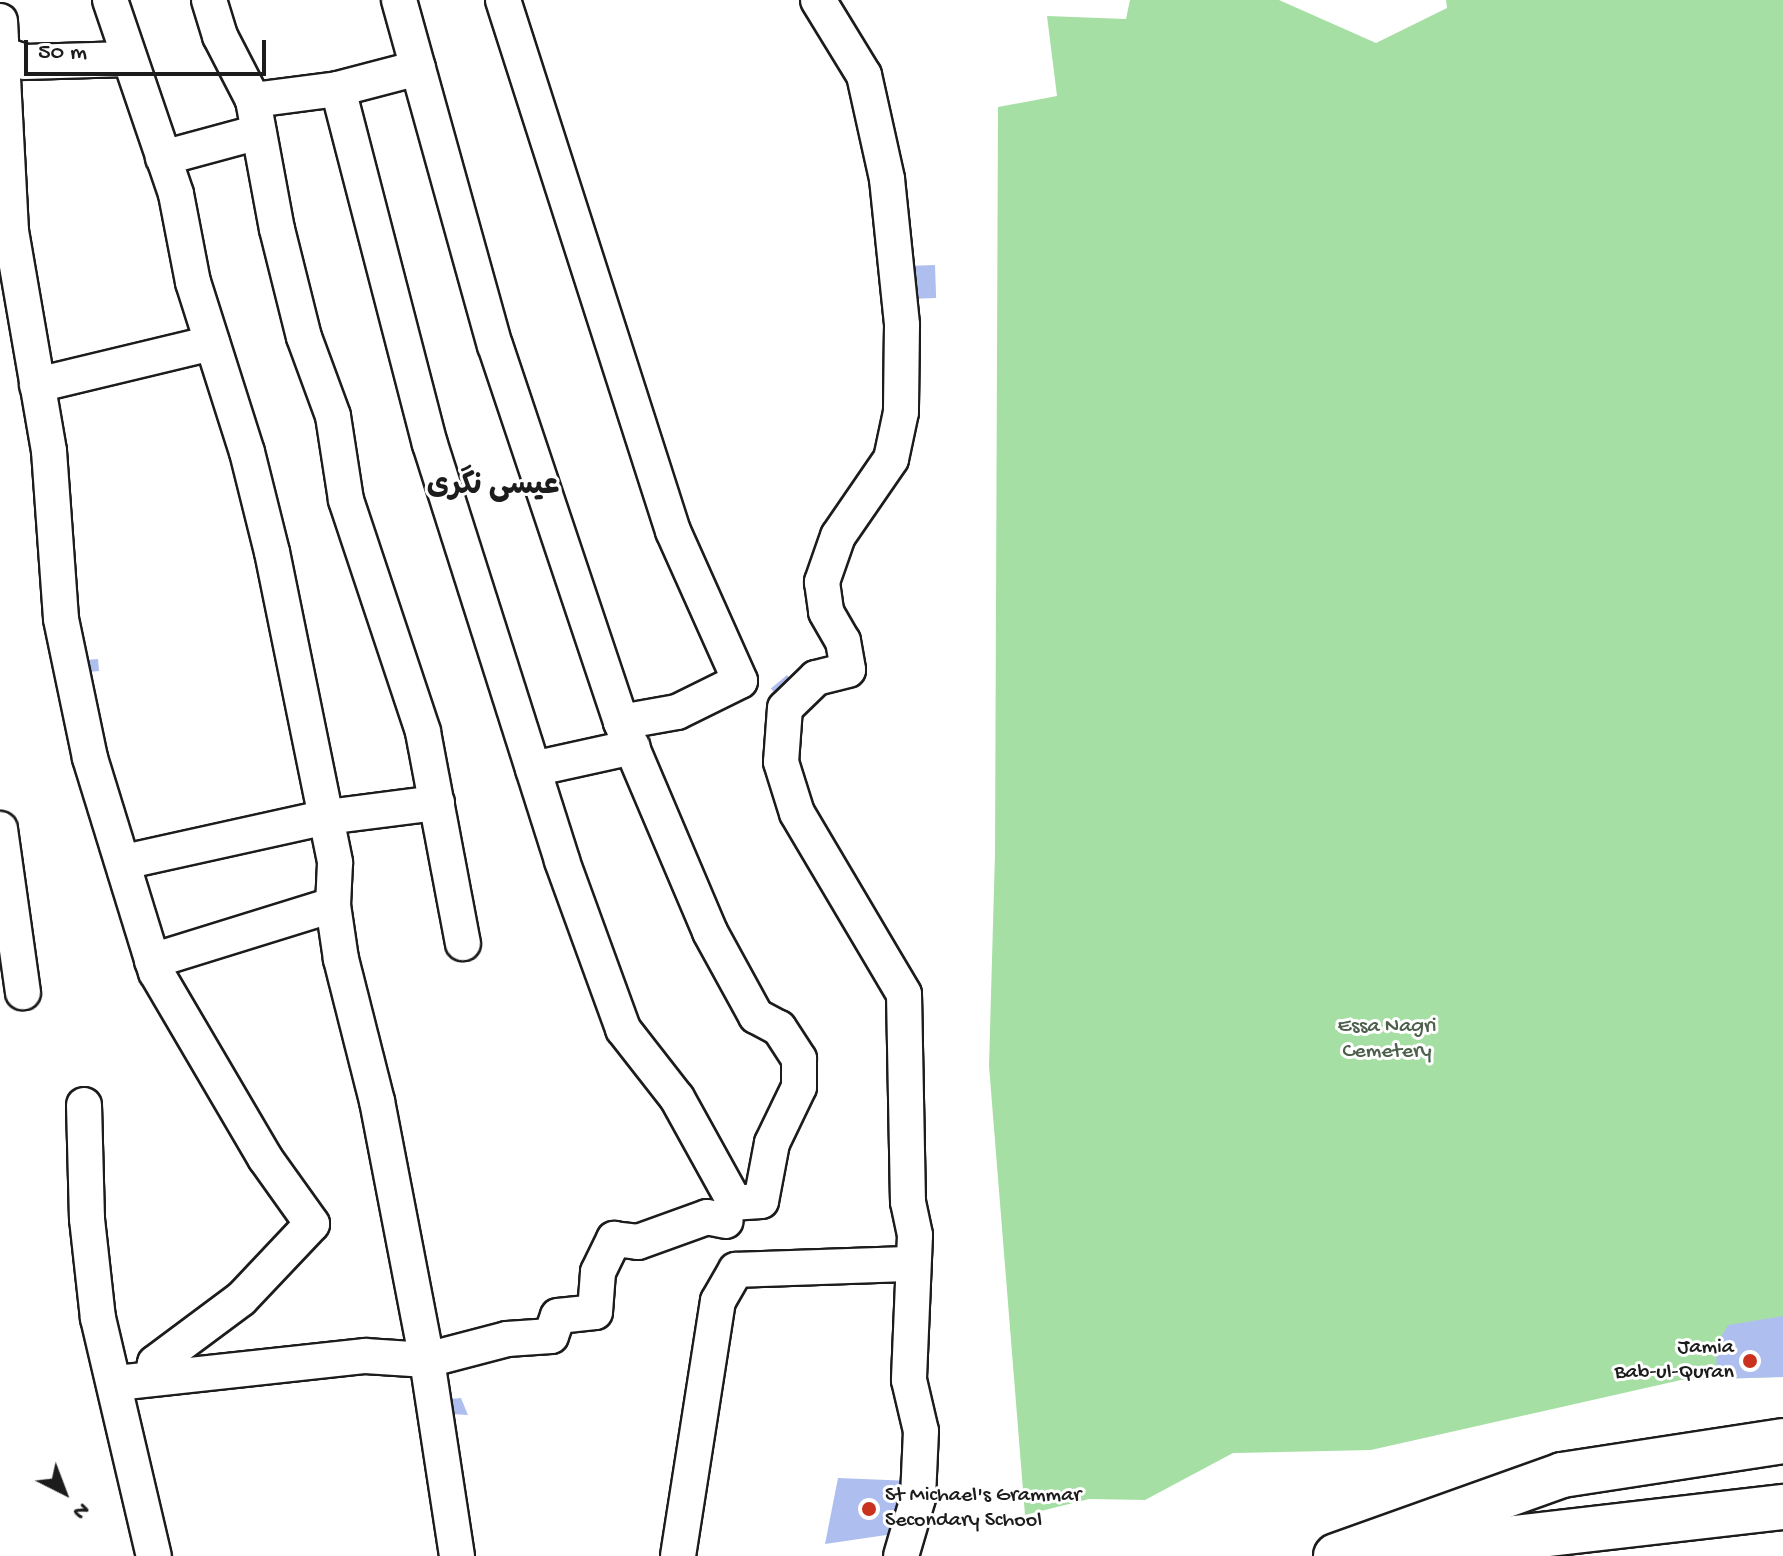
<!DOCTYPE html>
<meta charset="utf-8">
<style>
body{margin:0}
#map{position:relative;width:1783px;height:1556px;overflow:hidden;background:#fff;font-family:"Gochi Hand","Playpen Sans Arabic",sans-serif}
div>[style]{position:absolute}
[style*='--x']{left:calc(var(--x)*1px);top:calc(var(--y)*1px);width:calc(var(--w)*1px);rotate:calc(var(--a)*1deg)}
.green>*{inset:0;background:#a6dfa3}
.building>*{inset:0;background:#aebfef;transform-origin:0 0}
.roads{filter:drop-shadow(2px 0 #1c1c1c) drop-shadow(-2px 0 #1c1c1c) drop-shadow(0 2px #1c1c1c) drop-shadow(0 -2px #1c1c1c)}
.street>*{height:34px;margin:-17px;padding:0 17px;transform-origin:17px;border-radius:17px;background:#fff}
.highway>*{height:44px;margin:-22px;padding:0 22px;transform-origin:22px;border-radius:22px;background:#fff}
.dots>*{width:22px;height:22px;translate:-50% -50%;box-sizing:border-box;border:4px solid #fff;border-radius:50%}
span{translate:-50% -50%;white-space:nowrap;text-align:center;line-height:1.15;-webkit-text-stroke:6px #fff;paint-order:stroke}
.park-label{font-size:22px;color:#4c604b}
.poi-label{font-size:22px;color:#1c1c1c}
.right{translate:-100% -50%;text-align:right}
.left{translate:0 -50%;text-align:left}
.district-label{font-size:30px;color:#1c1c1c;font-weight:700}
.north{position:absolute;left:24px;top:1452px;width:80px;height:80px;-webkit-text-stroke:6px #fff;paint-order:stroke;rotate:138deg;font-size:22px;font-weight:700;line-height:32px;text-align:center;color:#1c1c1c}
.north::after{content:'';display:block;margin:auto;width:28px;height:36px;background:#1c1c1c;clip-path:polygon(50% 0,100% 100%,50% 72%,0 100%)}
.scale{position:absolute;left:24px;top:40px;width:242px;height:36px;box-sizing:border-box;border:4px solid #1c1c1c;border-top:0;padding-left:10px;font-size:24px;line-height:28px;white-space:nowrap;color:#1c1c1c;-webkit-text-stroke:6px #fff;paint-order:stroke}
</style>
<div id="map">
<div class="green">
<div style="clip-path:polygon(1130px 0,1279px 0,1376px 43px,1447px 8px,1446px 0,1783px 0,1783px 1377px,1681px 1380px,1371px 1450px,1233px 1453px,1145px 1500px,1089px 1499px,1025px 1515px,989px 1066px,995px 853px,998px 107px,1057px 96px,1047px 16px,1126px 19px)"></div>
</div>
<div class="building">
<div style="left:935px;top:265px;width:33px;height:28px;rotate:88deg"></div>
<div style="left:98px;top:659px;width:12px;height:20px;rotate:85deg"></div>
<div style="left:787px;top:675px;width:16px;height:21px;rotate:50deg"></div>
<div style="clip-path:polygon(1783px 1316px,1783px 1377px,1717px 1379px,1716px 1346px,1728px 1325px)"></div>
<div style="clip-path:polygon(461px 1398px,468px 1415px,451px 1414px,449px 1399px)"></div>
<div style="clip-path:polygon(838px 1478px,912px 1481px,900px 1533px,825px 1544px)"></div>
</div>
<div class="roads">
<div class="street">
<div style="--x:110;--y:0;--w:205;--a:71.2"></div>
<div style="--x:176;--y:194;--w:90;--a:79.1"></div>
<div style="--x:193;--y:282;--w:178;--a:72.4"></div>
<div style="--x:247;--y:452;--w:103;--a:76"></div>
<div style="--x:272;--y:552;--w:317;--a:78.5"></div>
<div style="--x:335;--y:863;--w:42;--a:92.7"></div>
<div style="--x:333;--y:905;--w:55;--a:81.6"></div>
<div style="--x:341;--y:959;--w:146;--a:75.8"></div>
<div style="--x:377;--y:1101;--w:264;--a:79.1"></div>
<div style="--x:427;--y:1360;--w:62;--a:-176.3"></div>
<div style="--x:365;--y:1356;--w:249;--a:173.8"></div>
<div style="--x:209;--y:0;--w:38;--a:73"></div>
<div style="--x:220;--y:36;--w:72;--a:62.7"></div>
<div style="--x:399;--y:0;--w:358;--a:74.5"></div>
<div style="--x:495;--y:345;--w:397;--a:71.5"></div>
<div style="--x:503;--y:0;--w:558;--a:72.25"></div>
<div style="--x:673;--y:531;--w:164;--a:65.9"></div>
<div style="--x:740;--y:681;--w:70;--a:153.8"></div>
<div style="--x:677;--y:712;--w:57;--a:169.9"></div>
<div style="--x:621;--y:722;--w:228;--a:67"></div>
<div style="--x:710;--y:932;--w:96;--a:61.3"></div>
<div style="--x:756;--y:1016;--w:26;--a:28"></div>
<div style="--x:779;--y:1028;--w:37;--a:57"></div>
<div style="--x:799;--y:1059;--w:28;--a:90"></div>
<div style="--x:799;--y:1087;--w:62;--a:115.7"></div>
<div style="--x:772;--y:1143;--w:59;--a:100.7"></div>
<div style="--x:761;--y:1201;--w:26;--a:176"></div>
<div style="--x:818;--y:0;--w:88;--a:58.5"></div>
<div style="--x:864;--y:75;--w:107;--a:77.5"></div>
<div style="--x:887;--y:179;--w:147;--a:84.1"></div>
<div style="--x:902;--y:325;--w:87;--a:90.7"></div>
<div style="--x:901;--y:412;--w:48;--a:102"></div>
<div style="--x:891;--y:459;--w:93;--a:124.5"></div>
<div style="--x:838;--y:536;--w:49;--a:109.2"></div>
<div style="--x:822;--y:582;--w:30;--a:82"></div>
<div style="--x:826;--y:612;--w:34;--a:60"></div>
<div style="--x:843;--y:641;--w:29;--a:80"></div>
<div style="--x:848;--y:670;--w:33;--a:166"></div>
<div style="--x:816;--y:678;--w:43;--a:135.9"></div>
<div style="--x:785;--y:708;--w:54;--a:94.2"></div>
<div style="--x:781;--y:762;--w:53;--a:72.6"></div>
<div style="--x:797;--y:813;--w:210;--a:59.4"></div>
<div style="--x:904;--y:994;--w:208;--a:88.9"></div>
<div style="--x:908;--y:1202;--w:34;--a:78"></div>
<div style="--x:915;--y:1235;--w:145;--a:92.4"></div>
<div style="--x:909;--y:1380;--w:52;--a:76.8"></div>
<div style="--x:921;--y:1431;--w:67;--a:92.6"></div>
<div style="--x:918;--y:1498;--w:60;--a:106.3"></div>
<div style="--x:0;--y:21;--w:210;--a:87"></div>
<div style="--x:11;--y:231;--w:223;--a:80.2"></div>
<div style="--x:49;--y:451;--w:168;--a:85.9"></div>
<div style="--x:61;--y:619;--w:142;--a:78.2"></div>
<div style="--x:90;--y:758;--w:224;--a:72.9"></div>
<div style="--x:156;--y:972;--w:216;--a:59.6"></div>
<div style="--x:265;--y:1158;--w:81;--a:54.5"></div>
<div style="--x:312;--y:1224;--w:103;--a:133.4"></div>
<div style="--x:241;--y:1299;--w:107;--a:143.3"></div>
<div style="--x:155;--y:1363;--w:16;--a:101"></div>
<div style="--x:1;--y:54;--w:25;--a:18"></div>
<div style="--x:25;--y:62;--w:103;--a:-1.7"></div>
<div style="--x:418;--y:68;--w:83;--a:165.3"></div>
<div style="--x:338;--y:89;--w:367;--a:75.5"></div>
<div style="--x:430;--y:444;--w:437;--a:72.4"></div>
<div style="--x:562;--y:861;--w:179;--a:70"></div>
<div style="--x:623;--y:1029;--w:88;--a:52"></div>
<div style="--x:677;--y:1098;--w:120;--a:61.1"></div>
<div style="--x:338;--y:89;--w:86;--a:172.6"></div>
<div style="--x:253;--y:100;--w:131;--a:79.5"></div>
<div style="--x:277;--y:229;--w:111;--a:76"></div>
<div style="--x:304;--y:337;--w:84;--a:69.8"></div>
<div style="--x:333;--y:416;--w:85;--a:81.2"></div>
<div style="--x:346;--y:500;--w:244;--a:71.6"></div>
<div style="--x:423;--y:732;--w:215;--a:79.3"></div>
<div style="--x:163;--y:158;--w:99;--a:-15.2"></div>
<div style="--x:37;--y:385;--w:180;--a:-13.5"></div>
<div style="--x:533;--y:769;--w:102;--a:-12.4"></div>
<div style="--x:0;--y:829;--w:165;--a:82"></div>
<div style="--x:124;--y:862;--w:208;--a:-12.5"></div>
<div style="--x:327;--y:817;--w:111;--a:-7.3"></div>
<div style="--x:152;--y:961;--w:189;--a:-17.2"></div>
<div style="--x:84;--y:1105;--w:114;--a:88.5"></div>
<div style="--x:87;--y:1219;--w:100;--a:83.7"></div>
<div style="--x:98;--y:1318;--w:244;--a:76.8"></div>
<div style="--x:457;--y:1556;--w:198;--a:-98.7"></div>
<div style="--x:427;--y:1360;--w:83;--a:-14.7"></div>
<div style="--x:507;--y:1339;--w:44;--a:-3.9"></div>
<div style="--x:551;--y:1336;--w:21;--a:-71"></div>
<div style="--x:558;--y:1316;--w:37;--a:-6"></div>
<div style="--x:595;--y:1312;--w:40;--a:-85.7"></div>
<div style="--x:598;--y:1272;--w:37;--a:-64"></div>
<div style="--x:614;--y:1239;--w:24;--a:7"></div>
<div style="--x:638;--y:1242;--w:73;--a:-19.9"></div>
<div style="--x:707;--y:1217;--w:19;--a:12"></div>
<div style="--x:678;--y:1556;--w:258;--a:-81.1"></div>
<div style="--x:718;--y:1301;--w:36;--a:-60"></div>
<div style="--x:736;--y:1270;--w:176;--a:-2"></div>
</div>
<div class="highway">
<div style="--x:1402;--y:1551;--w:384;--a:-6.6"></div>
<div style="--x:1336;--y:1556;--w:240;--a:-19.7"></div>
<div style="--x:1562;--y:1475;--w:224;--a:-8.7"></div>
</div>
</div>
<div class="dots">
<div style="left:1750px;top:1361px;background:#c8321e"></div>
<div style="left:869px;top:1509px;background:#c8321e"></div>
</div>
<div class="park-label">
<span style="left:1387px;top:1040px">Essa Nagri<br>Cemetery</span>
</div>
<div class="poi-label">
<span class="right" style="left:1734px;top:1361px">Jamia<br>Bab-ul-Quran</span>
<span class="left" style="left:885px;top:1509px">St Michael's Grammar<br>Secondary School</span>
</div>
<div class="district-label">
<span style="left:493px;top:488px">عیسی نگری</span>
</div>
<div class="north">N</div>
<div class="scale">50 m</div>
</div>
